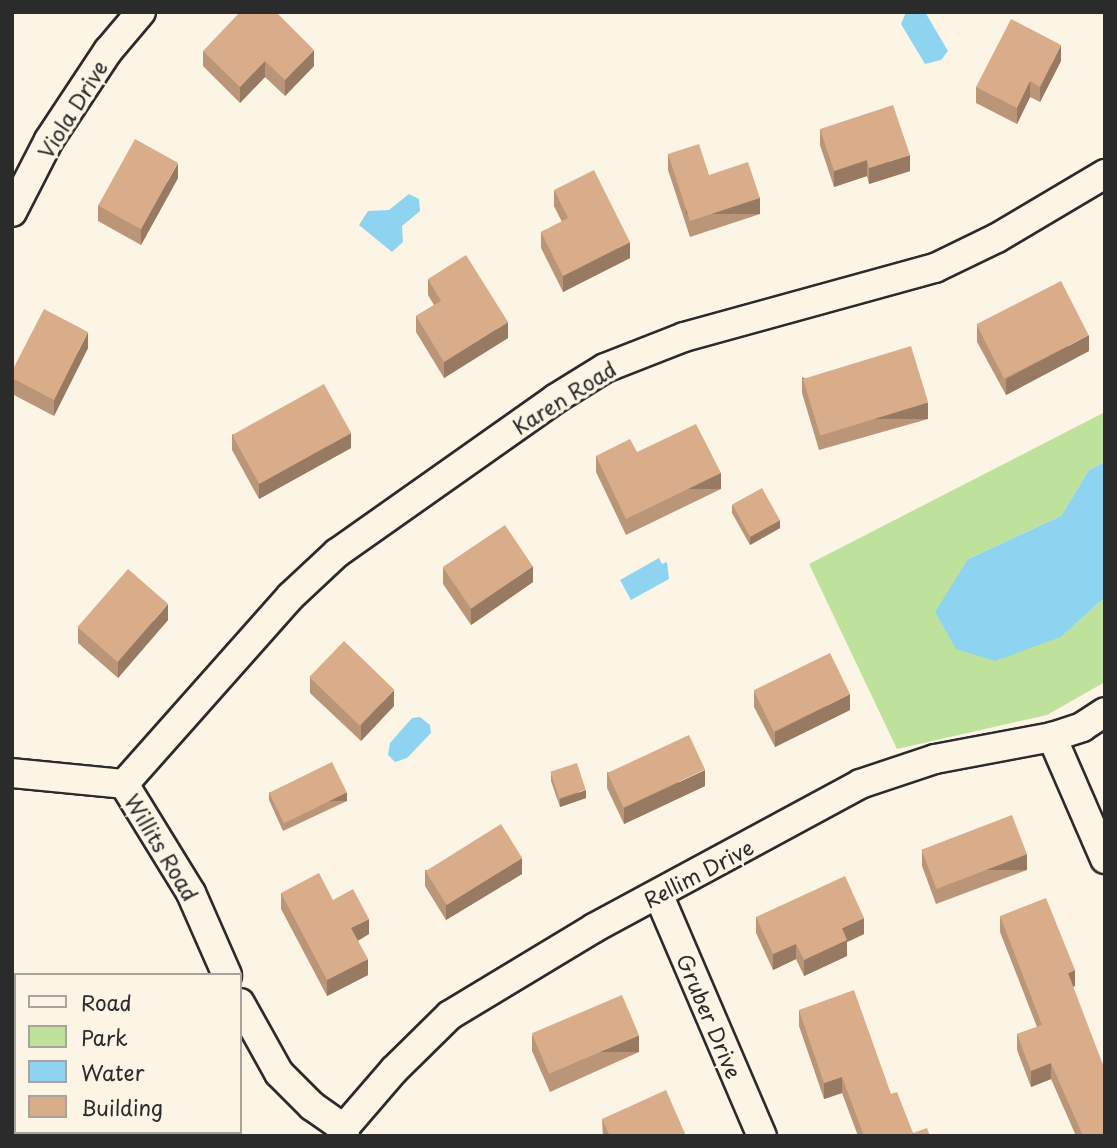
<!DOCTYPE html>
<style>
body{margin:0}
#map{position:relative;width:1117px;height:1148px;overflow:hidden;background:#fcf5e5;font-family:"Playpen Sans",sans-serif}
div>[style]{position:absolute}
[style*='--x']{left:calc(var(--x)*1px);top:calc(var(--y)*1px);width:calc(var(--w)*1px);rotate:calc(var(--a)*1deg)}
.green>*{inset:0;background:#bee29c}
.water>*{inset:0;background:#8ed4f0}
.roads{filter:drop-shadow(2px 0 #2b2b2b) drop-shadow(-2px 0 #2b2b2b) drop-shadow(0 2px #2b2b2b) drop-shadow(0 -2px #2b2b2b)}
.minor>*{height:28px;margin:-14px;padding:0 14px;transform-origin:14px;border-radius:14px;background:#fcf5e5}
.wall>*{inset:0;background:#bb9577;transform-origin:0 0}
.shaded-wall>*{inset:0;background:#987961;transform-origin:0 0}
.building>*{inset:0;background:#d9ad8a;transform-origin:0 0}
span{translate:-50% -50%;white-space:nowrap;text-align:center;line-height:1.15;-webkit-text-stroke:7px #fcf5e5;paint-order:stroke}
.street-label{font-size:21px;color:#2b2b2b}
.frame{position:absolute;inset:0;border:14px solid #2b2b2b;pointer-events:none}
.legend{position:absolute;left:14px;top:973px;width:228px;height:161px;box-sizing:border-box;background:#fcf5e5;border:2px solid #a8a49b;margin:0;padding:9px 12px;list-style:none;font-size:21px;color:#2b2b2b}
.legend li{display:flex;align-items:center;gap:14px;height:35px}
.legend b{width:35px;border:2px solid #a8a49b}
</style>
<div id="map">
<div class="green">
<div style="clip-path:polygon(1105px 412px,1105px 462px,1089px 470px,1061px 516px,968px 559px,1061px 637px,1105px 597px,1105px 682px,1047px 715px,897px 749px,809px 564px)"></div>
</div>
<div class="water">
<div style="clip-path:polygon(906px 12px,925px 12px,948px 51px,941px 60px,925px 64px,901px 24px)"></div>
<div style="clip-path:polygon(409px 194px,419px 199px,420px 211px,402px 226px,403px 242px,392px 252px,359px 225px,368px 211px,389px 210px)"></div>
<div style="clip-path:polygon(1105px 462px,1105px 597px,1061px 637px,995px 661px,956px 649px,935px 612px,968px 559px,1061px 516px,1089px 470px)"></div>
<div style="clip-path:polygon(659px 558px,662px 564px,667px 562px,669px 579px,631px 600px,620px 580px)"></div>
<div style="clip-path:polygon(420px 717px,430px 725px,431px 733px,407px 758px,395px 762px,388px 755px,390px 743px,412px 718px)"></div>
</div>
<div class="roads">
<div class="minor">
<div style="--x:12;--y:212;--w:81;--a:-62.8"></div>
<div style="--x:49;--y:140;--w:107;--a:-56.5"></div>
<div style="--x:108;--y:51;--w:51;--a:-49.8"></div>
<div style="--x:1052;--y:737;--w:133;--a:66.5"></div>
<div style="--x:12;--y:773;--w:113;--a:5.6"></div>
<div style="--x:124;--y:784;--w:128;--a:58.4"></div>
<div style="--x:191;--y:893;--w:90;--a:66.3"></div>
<div style="--x:124;--y:784;--w:251;--a:-48.4"></div>
<div style="--x:291;--y:596;--w:63;--a:-43.1"></div>
<div style="--x:337;--y:553;--w:267;--a:-35.2"></div>
<div style="--x:555;--y:399;--w:59;--a:-31.8"></div>
<div style="--x:605;--y:368;--w:85;--a:-21.4"></div>
<div style="--x:684;--y:337;--w:260;--a:-15.4"></div>
<div style="--x:935;--y:268;--w:69;--a:-25.8"></div>
<div style="--x:997;--y:238;--w:126;--a:-30.7"></div>
<div style="--x:659;--y:896;--w:261;--a:66.8"></div>
<div style="--x:240;--y:1003;--w:80;--a:60.9"></div>
<div style="--x:279;--y:1073;--w:47;--a:45"></div>
<div style="--x:312;--y:1106;--w:39;--a:35"></div>
<div style="--x:344;--y:1128;--w:8;--a:83"></div>
<div style="--x:344;--y:1128;--w:77;--a:-49.2"></div>
<div style="--x:394;--y:1070;--w:78;--a:-44.5"></div>
<div style="--x:450;--y:1015;--w:168;--a:-31.1"></div>
<div style="--x:594;--y:928;--w:302;--a:-28.4"></div>
<div style="--x:860;--y:784;--w:79;--a:-18.4"></div>
<div style="--x:935;--y:759;--w:119;--a:-10.6"></div>
<div style="--x:1052;--y:737;--w:32;--a:-18"></div>
<div style="--x:1082;--y:727;--w:27;--a:-33"></div>
</div>
</div>
<div class="wall">
<div style="clip-path:polygon(203px 51px,314px 66px,285px 96px,265px 77px,240px 103px,203px 66px)"></div>
<div style="clip-path:polygon(1061px 61px,1040px 102px,1030px 97px,1017px 124px,976px 103px,976px 87px)"></div>
<div style="clip-path:polygon(820px 129px,910px 171px,869px 184px,867px 176px,834px 187px,820px 145px)"></div>
<div style="clip-path:polygon(668px 154px,709px 175px,760px 214px,690px 237px,668px 170px)"></div>
<div style="clip-path:polygon(178px 178px,141px 245px,98px 221px,98px 205px)"></div>
<div style="clip-path:polygon(554px 190px,630px 258px,563px 292px,541px 248px,541px 232px,562px 222px,554px 206px)"></div>
<div style="clip-path:polygon(428px 279px,508px 338px,444px 378px,416px 332px,416px 316px,434px 305px,428px 295px)"></div>
<div style="clip-path:polygon(977px 326px,1089px 351px,1006px 395px,977px 342px)"></div>
<div style="clip-path:polygon(88px 348px,54px 416px,12px 394px,12px 371px)"></div>
<div style="clip-path:polygon(802px 377px,928px 419px,819px 450px,802px 393px)"></div>
<div style="clip-path:polygon(232px 434px,351px 448px,259px 499px,232px 450px)"></div>
<div style="clip-path:polygon(637px 452px,721px 489px,626px 535px,596px 472px,596px 456px)"></div>
<div style="clip-path:polygon(732px 505px,780px 528px,750px 545px,732px 513px)"></div>
<div style="clip-path:polygon(443px 568px,533px 582px,471px 625px,443px 584px)"></div>
<div style="clip-path:polygon(168px 620px,118px 678px,78px 643px,78px 627px)"></div>
<div style="clip-path:polygon(310px 677px,394px 706px,361px 741px,310px 693px)"></div>
<div style="clip-path:polygon(754px 691px,850px 710px,775px 747px,754px 707px)"></div>
<div style="clip-path:polygon(607px 772px,705px 786px,624px 824px,607px 788px)"></div>
<div style="clip-path:polygon(551px 773px,586px 798px,560px 807px,551px 781px)"></div>
<div style="clip-path:polygon(269px 792px,347px 801px,283px 831px,269px 800px)"></div>
<div style="clip-path:polygon(922px 850px,1027px 870px,936px 904px,922px 866px)"></div>
<div style="clip-path:polygon(425px 870px,522px 874px,446px 920px,425px 886px)"></div>
<div style="clip-path:polygon(281px 893px,333px 900px,369px 934px,358px 941px,368px 975px,327px 996px,281px 909px)"></div>
<div style="clip-path:polygon(1000px 916px,1075px 986px,1073px 987px,1105px 1136px,1076px 1136px,1051px 1079px,1031px 1087px,1017px 1050px,1017px 1034px,1037px 1027px,1000px 932px)"></div>
<div style="clip-path:polygon(756px 917px,864px 934px,847px 942px,847px 956px,804px 976px,796px 959px,773px 970px,756px 933px)"></div>
<div style="clip-path:polygon(799px 1010px,891px 1094px,913px 1133px,930px 1136px,858px 1136px,842px 1093px,824px 1099px,799px 1026px)"></div>
<div style="clip-path:polygon(532px 1035px,639px 1052px,550px 1092px,532px 1051px)"></div>
<div style="clip-path:polygon(602px 1119px,686px 1136px,603px 1136px)"></div>
<div style="left:150px;top:1132px;width:68px;height:4px"></div>
</div>
<div class="shaded-wall">
<div style="clip-path:polygon(1061px 45px,1061px 61px,1040px 102px,1040px 87px)"></div>
<div style="clip-path:polygon(314px 50px,314px 66px,285px 96px,285px 80px)"></div>
<div style="clip-path:polygon(265px 61px,265px 77px,240px 103px,240px 87px)"></div>
<div style="clip-path:polygon(1030px 81px,1030px 97px,1017px 124px,1017px 108px)"></div>
<div style="clip-path:polygon(910px 155px,910px 171px,869px 184px,869px 168px)"></div>
<div style="clip-path:polygon(867px 160px,867px 176px,834px 187px,834px 171px)"></div>
<div style="clip-path:polygon(178px 163px,178px 178px,141px 245px,141px 229px)"></div>
<div style="left:760px;top:198px;width:16px;height:74px;rotate:90deg"></div>
<div style="clip-path:polygon(630px 242px,630px 258px,563px 292px,563px 276px)"></div>
<div style="clip-path:polygon(508px 322px,508px 338px,444px 378px,444px 362px)"></div>
<div style="clip-path:polygon(88px 332px,88px 348px,54px 416px,54px 400px)"></div>
<div style="clip-path:polygon(1089px 335px,1089px 351px,1006px 395px,1006px 379px)"></div>
<div style="left:928px;top:403px;width:16px;height:113px;rotate:90deg"></div>
<div style="clip-path:polygon(351px 433px,351px 448px,259px 499px,259px 483px)"></div>
<div style="left:721px;top:473px;width:16px;height:106px;rotate:90deg"></div>
<div style="clip-path:polygon(780px 520px,780px 528px,750px 545px,750px 537px)"></div>
<div style="clip-path:polygon(533px 566px,533px 582px,471px 625px,471px 609px)"></div>
<div style="clip-path:polygon(168px 604px,168px 620px,118px 678px,118px 662px)"></div>
<div style="clip-path:polygon(394px 690px,394px 706px,361px 741px,361px 725px)"></div>
<div style="clip-path:polygon(850px 694px,850px 710px,775px 747px,775px 732px)"></div>
<div style="clip-path:polygon(705px 770px,705px 786px,624px 824px,624px 808px)"></div>
<div style="clip-path:polygon(586px 790px,586px 798px,560px 807px,560px 799px)"></div>
<div style="left:347px;top:793px;width:8px;height:71px;rotate:90deg"></div>
<div style="left:1027px;top:854px;width:16px;height:97px;rotate:90deg"></div>
<div style="clip-path:polygon(522px 858px,522px 874px,446px 920px,446px 904px)"></div>
<div style="clip-path:polygon(864px 918px,864px 934px,847px 942px,847px 956px,804px 976px,804px 960px,842px 928px)"></div>
<div style="clip-path:polygon(369px 919px,369px 934px,351px 944px,351px 928px)"></div>
<div style="clip-path:polygon(796px 944px,796px 959px,773px 970px,773px 954px)"></div>
<div style="clip-path:polygon(368px 959px,368px 975px,327px 996px,327px 980px)"></div>
<div style="clip-path:polygon(1075px 970px,1075px 986px,1068px 989px,1068px 973px)"></div>
<div style="left:639px;top:1036px;width:16px;height:98px;rotate:90deg"></div>
<div style="clip-path:polygon(1051px 1063px,1051px 1079px,1031px 1087px,1031px 1071px)"></div>
<div style="clip-path:polygon(842px 1077px,842px 1093px,824px 1099px,824px 1083px)"></div>
</div>
<div class="building">
<div style="clip-path:polygon(240px 12px,276px 12px,314px 50px,285px 80px,265px 61px,240px 87px,203px 51px)"></div>
<div style="clip-path:polygon(1011px 19px,1061px 45px,1040px 87px,1030px 81px,1017px 108px,976px 87px)"></div>
<div style="clip-path:polygon(893px 105px,910px 155px,869px 168px,867px 160px,834px 171px,820px 129px)"></div>
<div style="left:135px;top:139px;width:49px;height:76px;rotate:29deg"></div>
<div style="clip-path:polygon(699px 144px,709px 175px,748px 162px,760px 198px,690px 221px,668px 154px)"></div>
<div style="clip-path:polygon(594px 170px,630px 242px,563px 276px,541px 232px,568px 218px,554px 190px)"></div>
<div style="clip-path:polygon(466px 255px,508px 322px,444px 362px,416px 316px,441px 301px,428px 279px)"></div>
<div style="left:1061px;top:281px;width:61px;height:95px;rotate:63deg"></div>
<div style="clip-path:polygon(44px 309px,88px 332px,54px 400px,12px 378px,12px 371px)"></div>
<div style="left:911px;top:346px;width:59px;height:113px;rotate:73deg"></div>
<div style="left:324px;top:384px;width:56px;height:105px;rotate:61deg"></div>
<div style="clip-path:polygon(696px 424px,721px 473px,626px 519px,596px 456px,630px 439px,637px 452px)"></div>
<div style="left:762px;top:488px;width:37px;height:34px;rotate:61deg"></div>
<div style="left:505px;top:525px;width:50px;height:75px;rotate:56deg"></div>
<div style="left:128px;top:569px;width:53px;height:77px;rotate:41deg"></div>
<div style="left:344px;top:641px;width:70px;height:50px;rotate:44deg"></div>
<div style="left:830px;top:653px;width:46px;height:85px;rotate:64deg"></div>
<div style="left:689px;top:735px;width:38px;height:90px;rotate:65deg"></div>
<div style="left:332px;top:762px;width:34px;height:70px;rotate:64deg"></div>
<div style="left:577px;top:763px;width:28px;height:28px;rotate:72deg"></div>
<div style="left:1012px;top:815px;width:42px;height:97px;rotate:69deg"></div>
<div style="left:501px;top:824px;width:40px;height:89px;rotate:58deg"></div>
<div style="clip-path:polygon(319px 873px,333px 900px,353px 889px,369px 919px,351px 928px,368px 959px,327px 980px,281px 893px)"></div>
<div style="clip-path:polygon(845px 876px,864px 918px,842px 928px,847px 940px,804px 960px,796px 944px,773px 954px,756px 917px)"></div>
<div style="clip-path:polygon(1046px 898px,1075px 970px,1068px 973px,1105px 1070px,1105px 1136px,1083px 1136px,1051px 1063px,1031px 1071px,1017px 1034px,1042px 1025px,1000px 916px)"></div>
<div style="clip-path:polygon(854px 990px,891px 1094px,897px 1092px,913px 1133px,927px 1128px,930px 1136px,864px 1136px,842px 1077px,824px 1083px,799px 1010px)"></div>
<div style="left:622px;top:995px;width:44px;height:98px;rotate:67deg"></div>
<div style="clip-path:polygon(666px 1090px,686px 1136px,610px 1136px,602px 1119px)"></div>
<div style="left:157px;top:1132px;width:61px;height:4px"></div>
</div>
<div class="street-label">
<span style="left:72px;top:109px;rotate:-58deg">Viola Drive</span>
<span style="left:564px;top:397px;rotate:-32deg">Karen Road</span>
<span style="left:162px;top:847px;rotate:59deg">Willits Road</span>
<span style="left:698px;top:873px;rotate:-28deg">Rellim Drive</span>
<span style="left:710px;top:1016px;rotate:67deg">Gruber Drive</span>
</div>
<div class="frame"></div>
<ul class="legend">
<li><b style="height:9px;background:#fcf5e5"></b>Road</li>
<li><b style="height:19px;background:#bee29c"></b>Park</li>
<li><b style="height:19px;background:#8ed4f0"></b>Water</li>
<li><b style="height:19px;background:#d9ad8a"></b>Building</li>
</ul>
</div>
